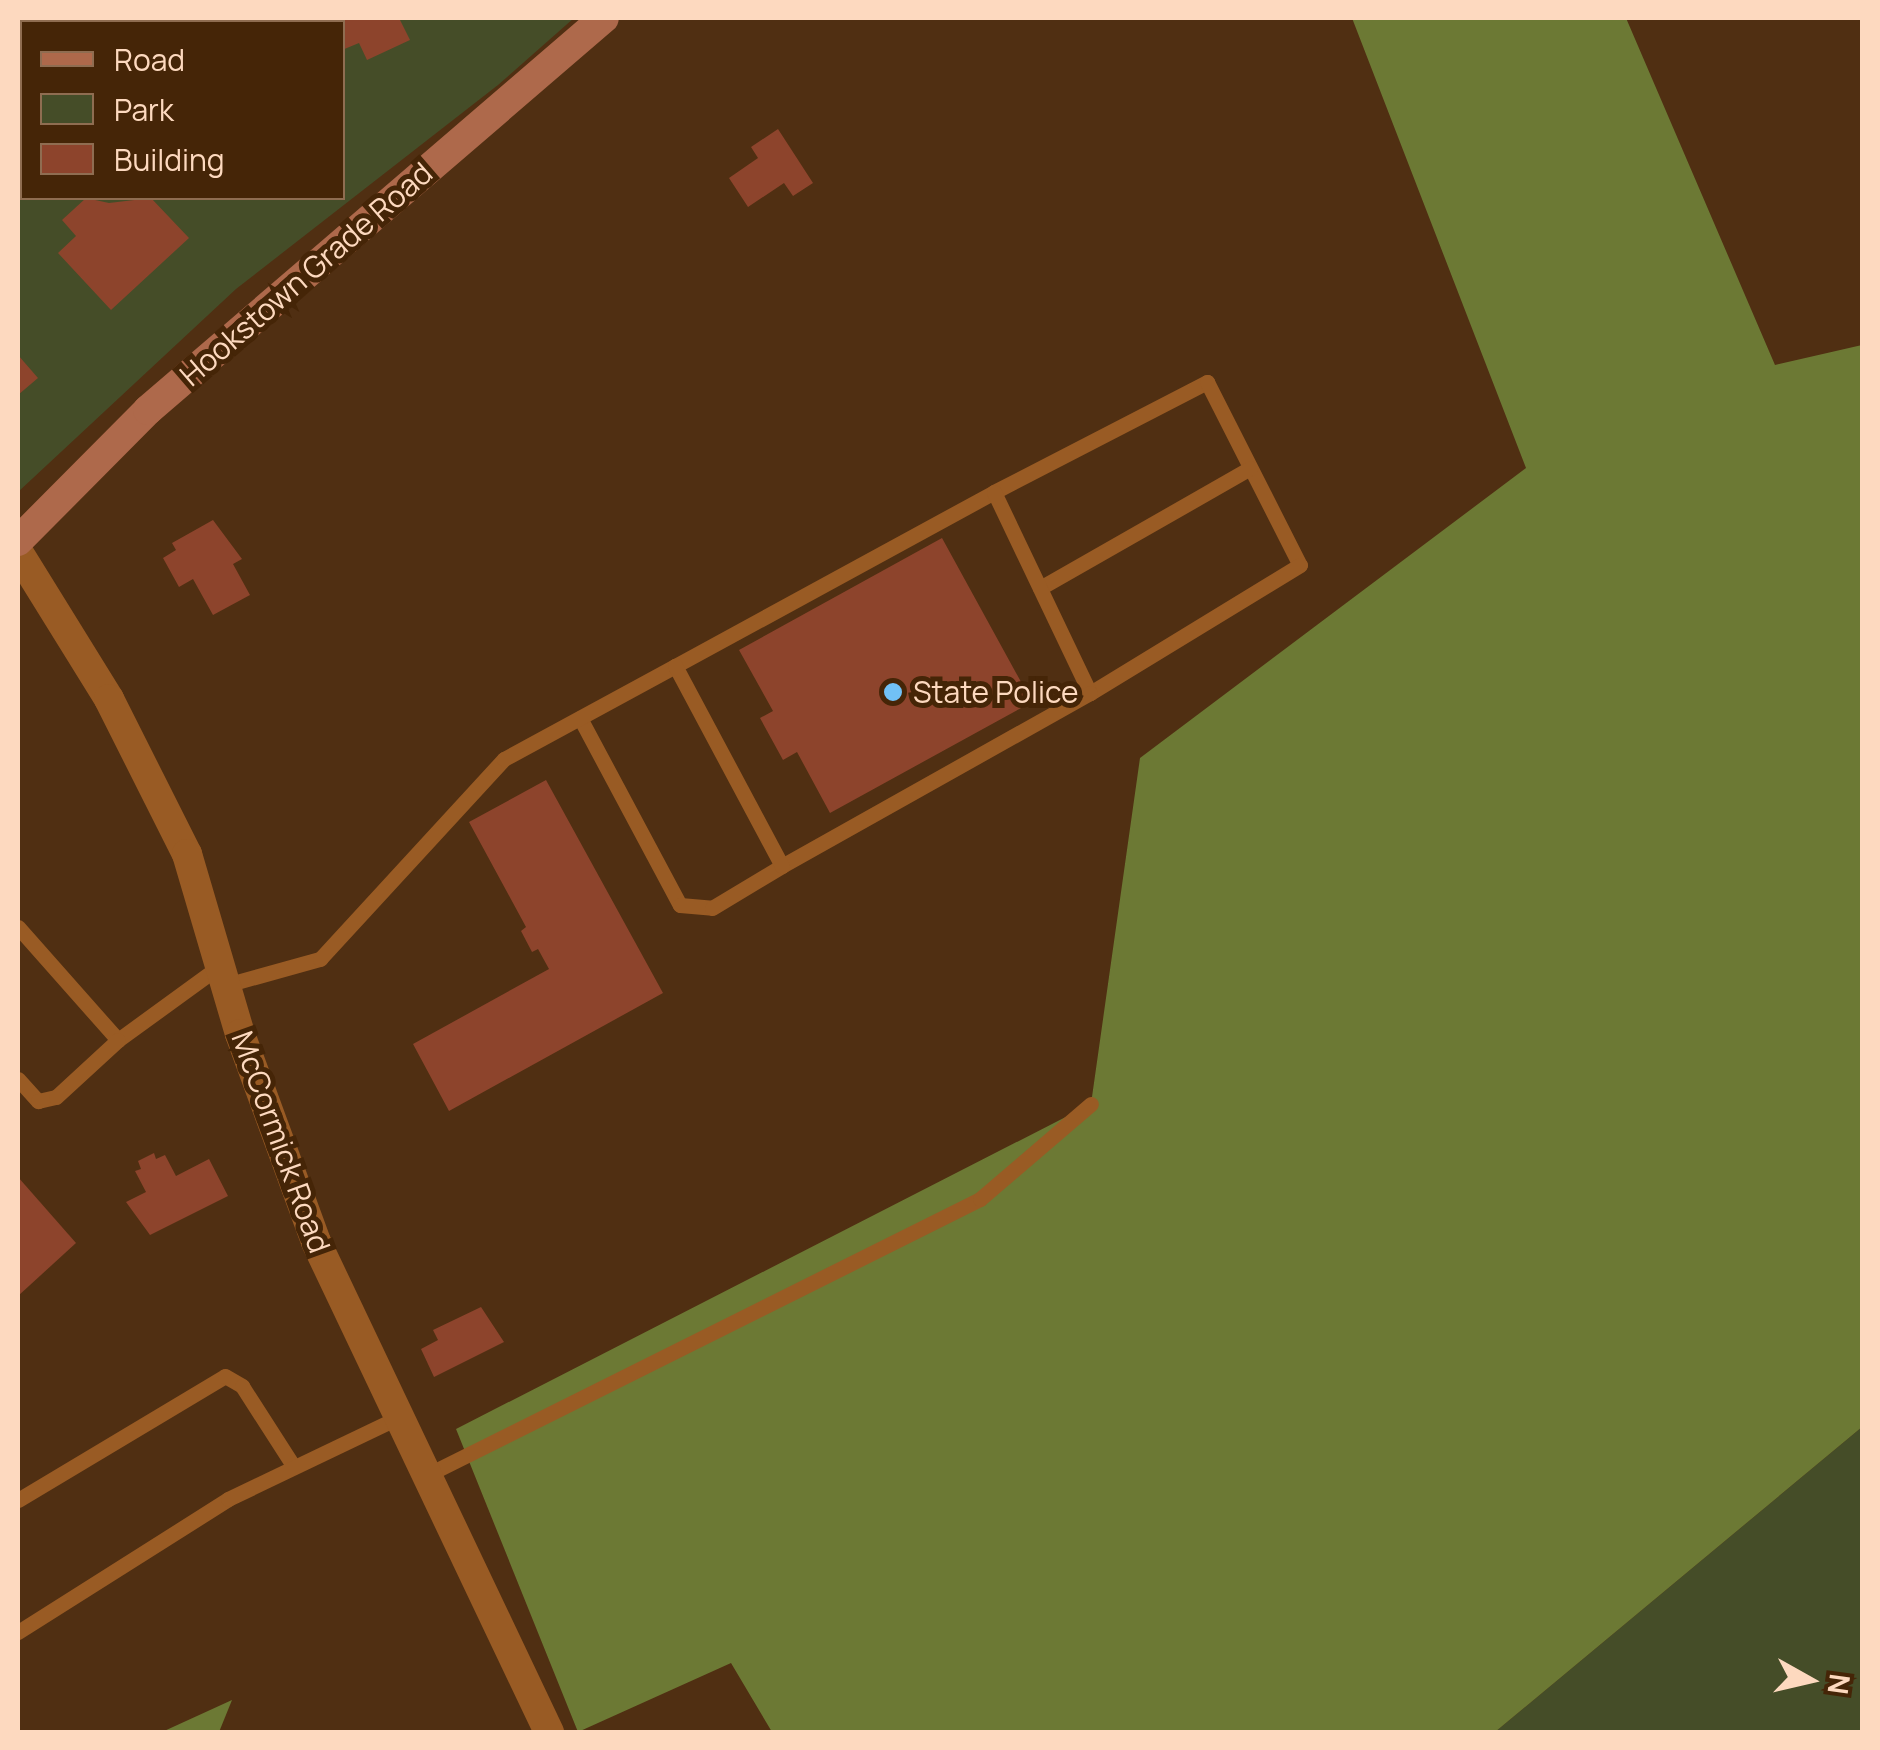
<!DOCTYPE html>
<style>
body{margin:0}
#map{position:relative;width:1880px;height:1750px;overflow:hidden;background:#502f12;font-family:Manrope,sans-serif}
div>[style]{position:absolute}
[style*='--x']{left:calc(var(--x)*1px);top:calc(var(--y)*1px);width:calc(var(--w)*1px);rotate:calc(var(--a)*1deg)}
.green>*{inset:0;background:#454d28}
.forest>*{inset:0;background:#6c7934}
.building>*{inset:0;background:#8d442c}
.lane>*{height:15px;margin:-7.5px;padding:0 7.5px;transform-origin:7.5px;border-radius:7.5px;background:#995b24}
.street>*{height:30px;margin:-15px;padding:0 15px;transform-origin:15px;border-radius:15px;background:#995b24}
.secondary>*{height:30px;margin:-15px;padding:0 15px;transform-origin:15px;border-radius:15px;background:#ae694b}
.dots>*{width:28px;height:28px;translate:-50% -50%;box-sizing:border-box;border:5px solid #452507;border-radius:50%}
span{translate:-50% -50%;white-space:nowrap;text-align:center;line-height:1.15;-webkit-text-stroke:10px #452507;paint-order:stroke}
.street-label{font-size:30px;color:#fdd9bf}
.poi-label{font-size:30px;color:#fdd9bf}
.left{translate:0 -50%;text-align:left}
.frame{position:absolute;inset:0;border:20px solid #fdd9bf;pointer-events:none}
.legend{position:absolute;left:20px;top:20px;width:325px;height:180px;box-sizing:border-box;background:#452507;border:2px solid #8f6d51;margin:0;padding:12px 18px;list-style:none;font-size:30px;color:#fdd9bf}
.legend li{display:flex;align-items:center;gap:20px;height:50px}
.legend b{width:50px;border:2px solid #8f6d51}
.north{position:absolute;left:1760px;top:1630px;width:100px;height:100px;-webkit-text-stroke:8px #452507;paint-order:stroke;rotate:98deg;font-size:28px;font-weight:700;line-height:40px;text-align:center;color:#fdd9bf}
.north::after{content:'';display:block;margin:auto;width:35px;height:45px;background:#fdd9bf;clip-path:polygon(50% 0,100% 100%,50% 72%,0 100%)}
</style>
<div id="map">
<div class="green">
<div style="clip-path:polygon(evenodd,18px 18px,574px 18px,498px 85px,236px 289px,18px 492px,18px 18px,22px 22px,342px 22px,342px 198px,22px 198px,22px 22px)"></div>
<div style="clip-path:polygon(1862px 1427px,1862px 1732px,1495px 1732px)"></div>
</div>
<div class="forest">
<div style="clip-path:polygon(1352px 18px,1626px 18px,1775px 365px,1862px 345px,1862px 1427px,1495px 1732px,772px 1732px,731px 1663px,578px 1732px,456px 1429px,1091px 1104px,1140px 758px,1526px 468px)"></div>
<div style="clip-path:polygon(232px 1700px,219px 1732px,162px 1732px)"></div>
</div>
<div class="building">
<div style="clip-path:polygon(399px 18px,410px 40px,367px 60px,359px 43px,342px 50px,342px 22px,298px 19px)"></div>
<div style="clip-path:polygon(778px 129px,813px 183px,793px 196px,784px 183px,748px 207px,729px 178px,758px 158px,751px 147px)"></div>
<div style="clip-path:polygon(86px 198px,109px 203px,151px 198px,189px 238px,111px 310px,58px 253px,76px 236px,62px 220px)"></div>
<div style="clip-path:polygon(18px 355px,38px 378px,18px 395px)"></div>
<div style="clip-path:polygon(213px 520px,242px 559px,233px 564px,250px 595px,213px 615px,193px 579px,179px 587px,163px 558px,176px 550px,172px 543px)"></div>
<div style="clip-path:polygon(942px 538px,1032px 702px,830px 813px,797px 752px,783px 760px,760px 718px,773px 711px,739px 650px)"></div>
<div style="clip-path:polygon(546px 780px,663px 993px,449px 1111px,413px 1044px,549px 969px,538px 949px,532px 952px,521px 931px,526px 927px,469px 822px)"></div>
<div style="clip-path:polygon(154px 1153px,156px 1159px,165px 1155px,176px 1176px,209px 1159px,228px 1196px,150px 1235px,126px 1202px,146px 1192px,135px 1171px,141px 1169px,138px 1161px)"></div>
<div style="clip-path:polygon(18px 1177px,76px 1243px,18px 1296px)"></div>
<div style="clip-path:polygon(481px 1307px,504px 1342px,434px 1377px,421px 1349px,438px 1340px,433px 1330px)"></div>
</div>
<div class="lane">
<div style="--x:994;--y:492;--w:240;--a:-27.3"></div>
<div style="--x:1207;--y:382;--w:205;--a:63.1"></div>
<div style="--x:1300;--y:565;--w:246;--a:148.6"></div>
<div style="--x:1040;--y:588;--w:242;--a:-29.7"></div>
<div style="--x:580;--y:718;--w:212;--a:61.9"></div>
<div style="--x:680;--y:905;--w:32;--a:5"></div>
<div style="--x:712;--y:908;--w:82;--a:-31"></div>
<div style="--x:18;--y:927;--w:151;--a:48.5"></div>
<div style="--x:118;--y:1040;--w:126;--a:-36"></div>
<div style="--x:226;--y:985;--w:98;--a:-15.5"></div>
<div style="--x:320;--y:959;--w:272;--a:-47.4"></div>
<div style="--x:504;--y:759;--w:195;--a:-28.5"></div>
<div style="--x:675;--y:666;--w:363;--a:-28.6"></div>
<div style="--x:994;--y:492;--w:223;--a:64.5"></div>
<div style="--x:1090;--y:693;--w:353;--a:150.7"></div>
<div style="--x:782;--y:866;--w:227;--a:-118.1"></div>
<div style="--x:18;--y:1079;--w:30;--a:48"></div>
<div style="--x:38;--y:1101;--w:18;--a:-13"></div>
<div style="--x:56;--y:1097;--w:84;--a:-42.6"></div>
<div style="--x:425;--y:1476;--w:620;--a:-26.52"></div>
<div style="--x:980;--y:1199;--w:146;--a:-40.6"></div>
<div style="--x:18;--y:1500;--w:241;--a:-30.9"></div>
<div style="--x:225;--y:1376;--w:20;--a:30"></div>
<div style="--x:242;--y:1386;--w:96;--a:57.3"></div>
<div style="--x:18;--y:1632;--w:249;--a:-32.3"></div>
<div style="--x:228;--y:1499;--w:187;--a:-25.6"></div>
</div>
<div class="street">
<div style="--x:18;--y:552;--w:173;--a:58.2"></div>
<div style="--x:109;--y:699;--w:174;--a:63.3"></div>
<div style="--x:187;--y:854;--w:188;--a:73.6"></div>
<div style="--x:240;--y:1034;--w:221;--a:69.9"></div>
<div style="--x:316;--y:1242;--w:543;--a:64.57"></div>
</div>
<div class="secondary">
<div style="--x:18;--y:541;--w:185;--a:-45.2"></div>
<div style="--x:148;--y:410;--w:601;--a:-40.68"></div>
</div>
<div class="dots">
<div style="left:893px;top:692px;background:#71c1f5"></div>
</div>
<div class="street-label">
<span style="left:306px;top:274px;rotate:-41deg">Hookstown Grade Road</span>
<span style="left:281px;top:1142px;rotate:70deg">McCormick Road</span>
</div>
<div class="poi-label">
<span class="left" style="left:913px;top:692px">State Police</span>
</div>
<div class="frame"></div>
<ul class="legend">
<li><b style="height:12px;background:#ae694b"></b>Road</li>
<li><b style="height:28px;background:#454d28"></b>Park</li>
<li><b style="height:28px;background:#8d442c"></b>Building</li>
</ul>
<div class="north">N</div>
</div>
